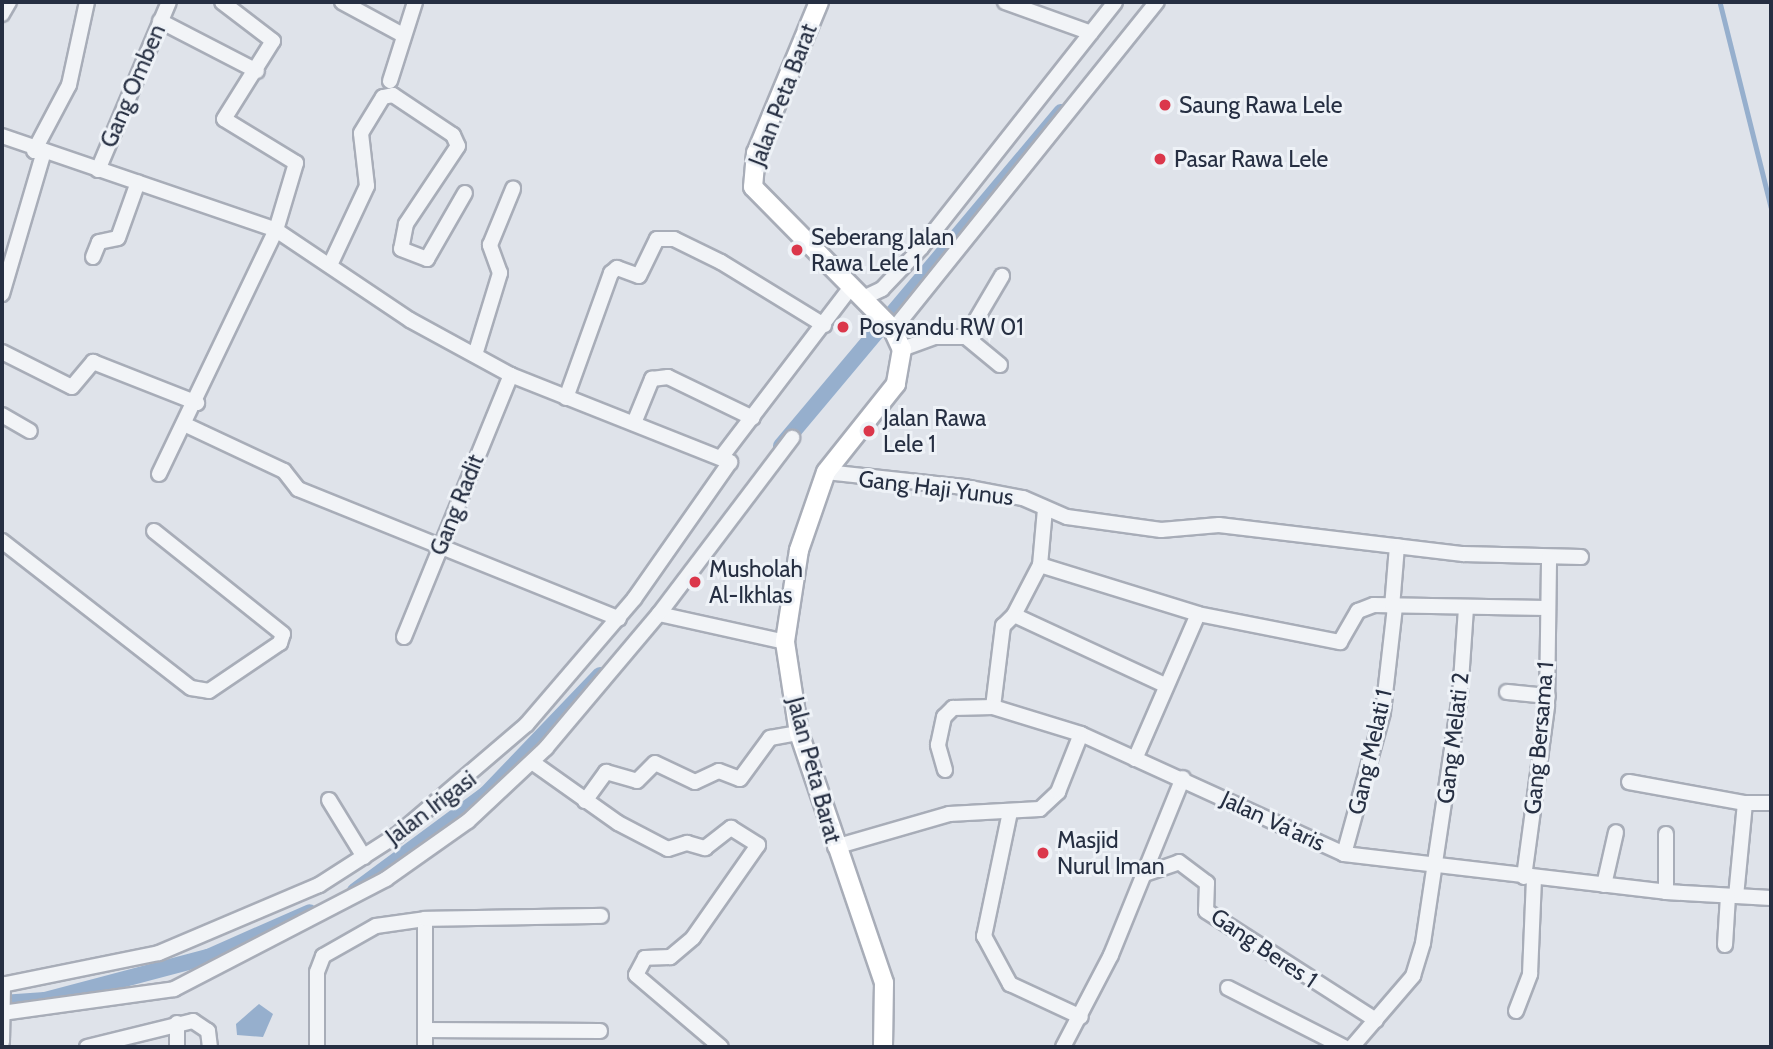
<!DOCTYPE html>
<style>
body{margin:0}
#map{position:relative;width:1773px;height:1049px;overflow:hidden;background:#dfe3ea;font-family:Cabin,sans-serif}
div>[style]{position:absolute}
[style*='--x']{left:calc(var(--x)*1px);top:calc(var(--y)*1px);width:calc(var(--w)*1px);rotate:calc(var(--a)*1deg)}
.water>*{inset:0;background:#96afcd}
.stream>*{height:4.5px;margin:-2.25px;padding:0 2.25px;transform-origin:2.25px;border-radius:2.25px;background:#96afcd}
.canal>*{height:16px;margin:-8px;padding:0 8px;transform-origin:8px;border-radius:8px;background:#96afcd}
.roads{filter:drop-shadow(2px 0 #a8adb8) drop-shadow(-2px 0 #a8adb8) drop-shadow(0 2px #a8adb8) drop-shadow(0 -2px #a8adb8)}
.minor>*{height:14px;margin:-7px;padding:0 7px;transform-origin:7px;border-radius:7px;background:#f2f4f7}
.major>*{height:18px;margin:-9px;padding:0 9px;transform-origin:9px;border-radius:9px;background:#fff}
.dots>*{width:19px;height:19px;translate:-50% -50%;box-sizing:border-box;border:4px solid #eef2f7;border-radius:50%}
span{translate:-50% -50%;white-space:nowrap;text-align:center;line-height:1.15;-webkit-text-stroke:6px #eef2f7;paint-order:stroke}
.street-label{font-size:23px;color:#262f42}
.poi-label{font-size:23px;color:#262f42}
.left{translate:0 -50%;text-align:left}
.frame{position:absolute;inset:0;border:4px solid #262f42;pointer-events:none}
</style>
<div id="map">
<div class="water">
<div style="clip-path:polygon(259px 1004px,273px 1014px,263px 1037px,237px 1035px,236px 1024px)"></div>
</div>
<div class="stream">
<div style="--x:1720;--y:2;--w:211;--a:76"></div>
</div>
<div class="canal">
<div style="--x:781;--y:446;--w:436;--a:-50"></div>
<div style="--x:355;--y:891;--w:163;--a:-36.5"></div>
<div style="--x:486;--y:794;--w:165;--a:-46.2"></div>
<div style="--x:2;--y:1003;--w:43;--a:-4"></div>
<div style="--x:45;--y:1000;--w:169;--a:-14.8"></div>
<div style="--x:208;--y:957;--w:111;--a:-23.8"></div>
</div>
<div class="roads">
<div class="minor">
<div style="--x:342;--y:2;--w:69;--a:28.4"></div>
<div style="--x:1005;--y:2;--w:91;--a:19.8"></div>
<div style="--x:2;--y:14;--w:14;--a:-60"></div>
<div style="--x:160;--y:21;--w:109;--a:27.3"></div>
<div style="--x:390;--y:81;--w:83;--a:-72.4"></div>
<div style="--x:2;--y:136;--w:290;--a:18.9"></div>
<div style="--x:276;--y:230;--w:161;--a:33.9"></div>
<div style="--x:410;--y:320;--w:115;--a:28.6"></div>
<div style="--x:511;--y:375;--w:236;--a:21.7"></div>
<div style="--x:730;--y:462;--w:167;--a:125"></div>
<div style="--x:634;--y:599;--w:165;--a:130.6"></div>
<div style="--x:527;--y:724;--w:171;--a:139.5"></div>
<div style="--x:397;--y:835;--w:93;--a:147.3"></div>
<div style="--x:319;--y:885;--w:174;--a:157"></div>
<div style="--x:159;--y:953;--w:160;--a:168.5"></div>
<div style="--x:34;--y:151;--w:75;--a:-62.1"></div>
<div style="--x:69;--y:85;--w:85;--a:-77.8"></div>
<div style="--x:98;--y:170;--w:182;--a:-67.1"></div>
<div style="--x:93;--y:257;--w:16;--a:-68"></div>
<div style="--x:99;--y:242;--w:19;--a:-12"></div>
<div style="--x:118;--y:238;--w:59;--a:-70.3"></div>
<div style="--x:331;--y:263;--w:85;--a:-64.9"></div>
<div style="--x:367;--y:186;--w:53;--a:-96.5"></div>
<div style="--x:361;--y:133;--w:42;--a:-58.6"></div>
<div style="--x:383;--y:97;--w:10;--a:-11"></div>
<div style="--x:393;--y:95;--w:72;--a:33.7"></div>
<div style="--x:453;--y:135;--w:12;--a:66"></div>
<div style="--x:458;--y:146;--w:94;--a:123.7"></div>
<div style="--x:406;--y:224;--w:25;--a:101"></div>
<div style="--x:401;--y:249;--w:28;--a:21"></div>
<div style="--x:427;--y:259;--w:76;--a:-60.1"></div>
<div style="--x:2;--y:294;--w:145;--a:-73.6"></div>
<div style="--x:863;--y:298;--w:21;--a:-25"></div>
<div style="--x:882;--y:289;--w:57;--a:-46.4"></div>
<div style="--x:921;--y:248;--w:313;--a:-51.7"></div>
<div style="--x:893;--y:330;--w:421;--a:-51.2"></div>
<div style="--x:966;--y:337;--w:71;--a:-59.5"></div>
<div style="--x:902;--y:349;--w:35;--a:-20"></div>
<div style="--x:935;--y:337;--w:31;--a:0"></div>
<div style="--x:966;--y:337;--w:44;--a:39.5"></div>
<div style="--x:2;--y:352;--w:78;--a:26.6"></div>
<div style="--x:72;--y:387;--w:33;--a:-50"></div>
<div style="--x:93;--y:362;--w:112;--a:21.5"></div>
<div style="--x:475;--y:355;--w:86;--a:-73"></div>
<div style="--x:500;--y:273;--w:30;--a:-110"></div>
<div style="--x:490;--y:245;--w:61;--a:-67.7"></div>
<div style="--x:566;--y:398;--w:133;--a:-70.2"></div>
<div style="--x:611;--y:273;--w:8;--a:-40"></div>
<div style="--x:617;--y:268;--w:23;--a:20"></div>
<div style="--x:639;--y:276;--w:41;--a:-64.1"></div>
<div style="--x:657;--y:239;--w:17;--a:0"></div>
<div style="--x:674;--y:239;--w:52;--a:26.1"></div>
<div style="--x:721;--y:262;--w:121;--a:31.5"></div>
<div style="--x:2;--y:415;--w:32;--a:30"></div>
<div style="--x:634;--y:423;--w:48;--a:-67.8"></div>
<div style="--x:652;--y:379;--w:16;--a:-7"></div>
<div style="--x:668;--y:377;--w:94;--a:25.8"></div>
<div style="--x:186;--y:425;--w:108;--a:25.1"></div>
<div style="--x:284;--y:471;--w:23;--a:52"></div>
<div style="--x:298;--y:489;--w:346;--a:22"></div>
<div style="--x:723;--y:455;--w:211;--a:-52.7"></div>
<div style="--x:826;--y:472;--w:139;--a:6.2"></div>
<div style="--x:964;--y:487;--w:60;--a:10.6"></div>
<div style="--x:1023;--y:498;--w:48;--a:23.4"></div>
<div style="--x:1067;--y:517;--w:95;--a:7.9"></div>
<div style="--x:1161;--y:530;--w:58;--a:-4.9"></div>
<div style="--x:1219;--y:525;--w:246;--a:6.8"></div>
<div style="--x:1463;--y:554;--w:118;--a:1.5"></div>
<div style="--x:159;--y:474;--w:271;--a:-64.4"></div>
<div style="--x:276;--y:230;--w:70;--a:-73.4"></div>
<div style="--x:296;--y:163;--w:84;--a:-148.6"></div>
<div style="--x:224;--y:119;--w:92;--a:-57.9"></div>
<div style="--x:273;--y:41;--w:64;--a:-142.6"></div>
<div style="--x:1045;--y:509;--w:56;--a:95.1"></div>
<div style="--x:1040;--y:565;--w:165;--a:17.2"></div>
<div style="--x:1198;--y:614;--w:145;--a:11.2"></div>
<div style="--x:1340;--y:642;--w:36;--a:-60"></div>
<div style="--x:1358;--y:611;--w:17;--a:-21"></div>
<div style="--x:1374;--y:605;--w:172;--a:1"></div>
<div style="--x:2;--y:541;--w:239;--a:37.9"></div>
<div style="--x:191;--y:688;--w:18;--a:9"></div>
<div style="--x:209;--y:691;--w:86;--a:-34.1"></div>
<div style="--x:280;--y:643;--w:9;--a:-72"></div>
<div style="--x:283;--y:634;--w:165;--a:-141.4"></div>
<div style="--x:1392;--y:607;--w:61;--a:-85.3"></div>
<div style="--x:659;--y:614;--w:129;--a:12.5"></div>
<div style="--x:1014;--y:615;--w:56;--a:-62.5"></div>
<div style="--x:404;--y:637;--w:283;--a:-67.8"></div>
<div style="--x:1507;--y:692;--w:41;--a:5.6"></div>
<div style="--x:993;--y:707;--w:82;--a:-83"></div>
<div style="--x:1003;--y:626;--w:16;--a:-45"></div>
<div style="--x:1014;--y:615;--w:166;--a:24.9"></div>
<div style="--x:1135;--y:759;--w:158;--a:-66.5"></div>
<div style="--x:532;--y:762;--w:105;--a:35.3"></div>
<div style="--x:618;--y:823;--w:56;--a:27.5"></div>
<div style="--x:668;--y:849;--w:20;--a:-18"></div>
<div style="--x:687;--y:843;--w:19;--a:16"></div>
<div style="--x:705;--y:848;--w:33;--a:-38"></div>
<div style="--x:731;--y:828;--w:32;--a:32"></div>
<div style="--x:758;--y:845;--w:113;--a:125"></div>
<div style="--x:693;--y:938;--w:30;--a:140"></div>
<div style="--x:670;--y:957;--w:25;--a:178"></div>
<div style="--x:645;--y:958;--w:19;--a:118"></div>
<div style="--x:636;--y:975;--w:111;--a:40.3"></div>
<div style="--x:945;--y:770;--w:26;--a:-106"></div>
<div style="--x:938;--y:745;--w:29;--a:-78"></div>
<div style="--x:944;--y:717;--w:13;--a:-45"></div>
<div style="--x:953;--y:708;--w:40;--a:-1.4"></div>
<div style="--x:993;--y:707;--w:92;--a:17.1"></div>
<div style="--x:1081;--y:734;--w:289;--a:24.5"></div>
<div style="--x:1344;--y:854;--w:324;--a:6.7"></div>
<div style="--x:1666;--y:892;--w:105;--a:3.3"></div>
<div style="--x:1629;--y:782;--w:118;--a:10.3"></div>
<div style="--x:1745;--y:803;--w:93;--a:95.5"></div>
<div style="--x:329;--y:800;--w:67;--a:58.4"></div>
<div style="--x:585;--y:801;--w:36;--a:-54"></div>
<div style="--x:606;--y:772;--w:32;--a:16"></div>
<div style="--x:637;--y:781;--w:25;--a:-45"></div>
<div style="--x:655;--y:763;--w:44;--a:25.4"></div>
<div style="--x:695;--y:782;--w:26;--a:-25"></div>
<div style="--x:719;--y:771;--w:22;--a:21"></div>
<div style="--x:740;--y:779;--w:51;--a:-53.8"></div>
<div style="--x:770;--y:738;--w:29;--a:-10"></div>
<div style="--x:1745;--y:803;--w:26;--a:0"></div>
<div style="--x:1010;--y:812;--w:127;--a:101.8"></div>
<div style="--x:984;--y:936;--w:55;--a:61.6"></div>
<div style="--x:1010;--y:984;--w:78;--a:24.9"></div>
<div style="--x:835;--y:847;--w:119;--a:-16.1"></div>
<div style="--x:949;--y:814;--w:91;--a:-3.1"></div>
<div style="--x:1040;--y:809;--w:25;--a:-43"></div>
<div style="--x:1058;--y:792;--w:62;--a:-68.4"></div>
<div style="--x:1344;--y:854;--w:147;--a:-74.6"></div>
<div style="--x:1383;--y:712;--w:106;--a:-83.5"></div>
<div style="--x:1142;--y:875;--w:39;--a:-19"></div>
<div style="--x:1179;--y:862;--w:35;--a:37"></div>
<div style="--x:1207;--y:883;--w:28;--a:92"></div>
<div style="--x:1206;--y:911;--w:202;--a:32.7"></div>
<div style="--x:1524;--y:877;--w:173;--a:-82.3"></div>
<div style="--x:1547;--y:706;--w:149;--a:-89.2"></div>
<div style="--x:1604;--y:885;--w:54;--a:-77.2"></div>
<div style="--x:1666;--y:892;--w:58;--a:-90"></div>
<div style="--x:1725;--y:945;--w:49;--a:-86.5"></div>
<div style="--x:1228;--y:988;--w:130;--a:27"></div>
<div style="--x:1516;--y:1011;--w:40;--a:-69"></div>
<div style="--x:1530;--y:974;--w:97;--a:-87.6"></div>
<div style="--x:2;--y:1013;--w:174;--a:-7.9"></div>
<div style="--x:174;--y:989;--w:239;--a:-27.4"></div>
<div style="--x:386;--y:879;--w:100;--a:-35.3"></div>
<div style="--x:468;--y:821;--w:107;--a:-43.1"></div>
<div style="--x:546;--y:748;--w:175;--a:-49.9"></div>
<div style="--x:659;--y:614;--w:221;--a:-52.9"></div>
<div style="--x:425;--y:1030;--w:175;--a:0.3"></div>
<div style="--x:2;--y:1042;--w:58;--a:-89"></div>
<div style="--x:87;--y:1047;--w:109;--a:-13.8"></div>
<div style="--x:193;--y:1021;--w:18;--a:34"></div>
<div style="--x:208;--y:1031;--w:16;--a:83"></div>
<div style="--x:177;--y:1047;--w:24;--a:-90"></div>
<div style="--x:317;--y:1047;--w:75;--a:-90"></div>
<div style="--x:317;--y:972;--w:17;--a:-69"></div>
<div style="--x:323;--y:956;--w:61;--a:-29.5"></div>
<div style="--x:376;--y:926;--w:49;--a:-8.1"></div>
<div style="--x:425;--y:1047;--w:128;--a:-90"></div>
<div style="--x:425;--y:919;--w:176;--a:-1"></div>
<div style="--x:1063;--y:1047;--w:104;--a:-62.4"></div>
<div style="--x:1111;--y:955;--w:191;--a:-67.9"></div>
<div style="--x:1352;--y:1047;--w:94;--a:-49.3"></div>
<div style="--x:1413;--y:976;--w:34;--a:-73"></div>
<div style="--x:1423;--y:943;--w:250;--a:-81.5"></div>
<div style="--x:1460;--y:696;--w:88;--a:-86.1"></div>
</div>
<div class="major">
<div style="--x:819;--y:2;--w:164;--a:112.6"></div>
<div style="--x:756;--y:153;--w:34;--a:95"></div>
<div style="--x:753;--y:187;--w:198;--a:45.4"></div>
<div style="--x:892;--y:328;--w:23;--a:65"></div>
<div style="--x:902;--y:349;--w:36;--a:100"></div>
<div style="--x:896;--y:384;--w:112;--a:128.5"></div>
<div style="--x:826;--y:472;--w:83;--a:109.1"></div>
<div style="--x:799;--y:550;--w:93;--a:98.7"></div>
<div style="--x:785;--y:642;--w:92;--a:81.3"></div>
<div style="--x:799;--y:733;--w:264;--a:71.2"></div>
<div style="--x:884;--y:983;--w:64;--a:90.9"></div>
</div>
</div>
<div class="dots">
<div style="left:1165px;top:105px;background:#db374b"></div>
<div style="left:1160px;top:159px;background:#db374b"></div>
<div style="left:797px;top:250px;background:#db374b"></div>
<div style="left:843px;top:327px;background:#db374b"></div>
<div style="left:869px;top:431px;background:#db374b"></div>
<div style="left:695px;top:582px;background:#db374b"></div>
<div style="left:1043px;top:853px;background:#db374b"></div>
</div>
<div class="street-label">
<span style="left:133px;top:86px;rotate:-67deg">Gang Omben</span>
<span style="left:783px;top:95px;rotate:-69deg">Jalan Peta Barat</span>
<span style="left:936px;top:488px;rotate:7deg">Gang Haji Yunus</span>
<span style="left:457px;top:505px;rotate:-68deg">Gang Radit</span>
<span style="left:1453px;top:738px;rotate:-83deg">Gang Melati 2</span>
<span style="left:1539px;top:738px;rotate:-85deg">Gang Bersama 1</span>
<span style="left:1370px;top:752px;rotate:-77deg">Gang Melati 1</span>
<span style="left:814px;top:770px;rotate:75deg">Jalan Peta Barat</span>
<span style="left:431px;top:808px;rotate:-37deg">Jalan Irigasi</span>
<span style="left:1273px;top:821px;rotate:25deg">Jalan Va'aris</span>
<span style="left:1264px;top:948px;rotate:34deg">Gang Beres 1</span>
</div>
<div class="poi-label">
<span class="left" style="left:1179px;top:105px">Saung Rawa Lele</span>
<span class="left" style="left:1174px;top:159px">Pasar Rawa Lele</span>
<span class="left" style="left:811px;top:250px">Seberang Jalan<br>Rawa Lele 1</span>
<span class="left" style="left:859px;top:327px">Posyandu RW 01</span>
<span class="left" style="left:883px;top:431px">Jalan Rawa<br>Lele 1</span>
<span class="left" style="left:709px;top:582px">Musholah<br>Al-Ikhlas</span>
<span class="left" style="left:1057px;top:853px">Masjid<br>Nurul Iman</span>
</div>
<div class="frame"></div>
</div>
